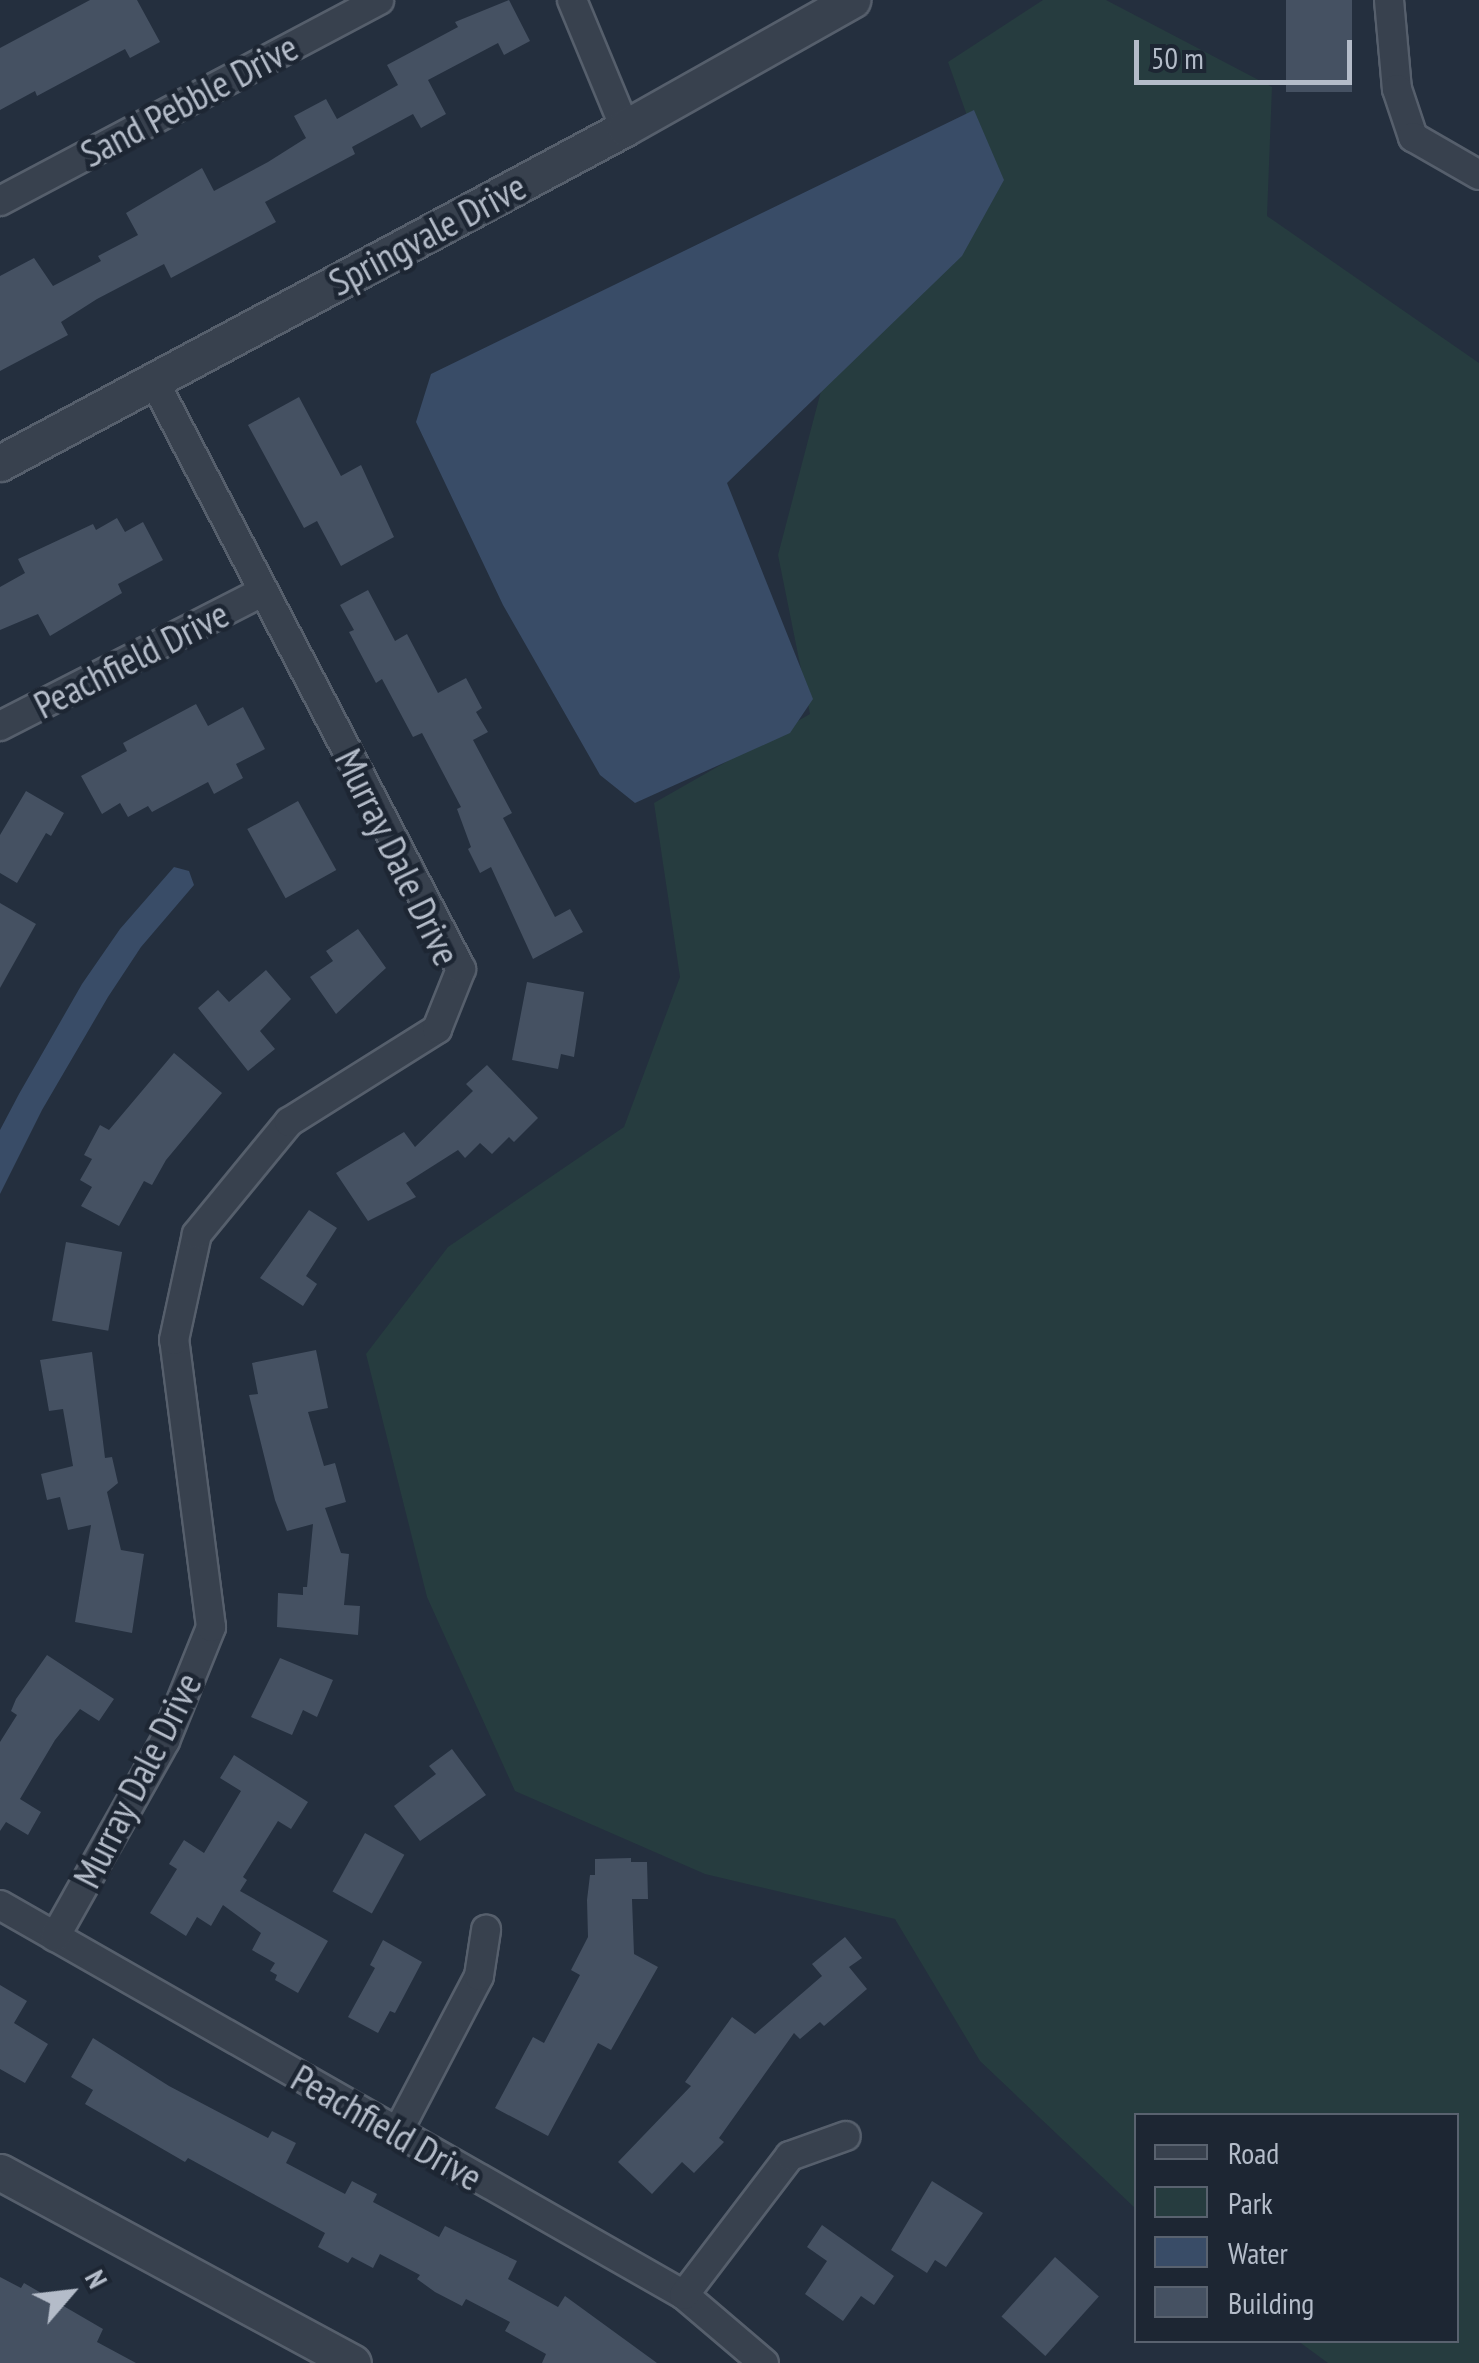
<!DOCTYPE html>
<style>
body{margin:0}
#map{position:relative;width:1479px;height:2363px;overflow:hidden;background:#242f3e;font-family:"PT Sans Narrow",sans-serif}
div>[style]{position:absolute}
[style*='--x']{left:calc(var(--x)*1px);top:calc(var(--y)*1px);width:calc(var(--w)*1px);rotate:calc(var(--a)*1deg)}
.green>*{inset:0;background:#263c3f}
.water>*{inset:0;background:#394c67}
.building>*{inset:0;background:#455162;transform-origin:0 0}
.roads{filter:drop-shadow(2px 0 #565f6c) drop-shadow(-2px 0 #565f6c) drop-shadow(0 2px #565f6c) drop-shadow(0 -2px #565f6c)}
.minor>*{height:28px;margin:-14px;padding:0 14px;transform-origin:14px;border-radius:14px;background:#38414e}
.tertiary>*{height:35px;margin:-17.5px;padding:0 17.5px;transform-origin:17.5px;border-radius:17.5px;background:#38414e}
span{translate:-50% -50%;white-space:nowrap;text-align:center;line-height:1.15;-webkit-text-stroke:9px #1d2633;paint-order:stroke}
.street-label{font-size:38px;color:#b4bcc9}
.legend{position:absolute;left:1134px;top:2113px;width:325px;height:230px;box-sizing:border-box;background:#1d2633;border:2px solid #59626f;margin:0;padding:12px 18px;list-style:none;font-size:30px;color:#b4bcc9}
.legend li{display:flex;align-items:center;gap:20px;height:50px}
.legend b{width:50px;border:2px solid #59626f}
.north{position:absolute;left:20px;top:2243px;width:100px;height:100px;-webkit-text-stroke:8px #1d2633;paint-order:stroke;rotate:62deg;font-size:28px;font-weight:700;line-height:40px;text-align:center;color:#b4bcc9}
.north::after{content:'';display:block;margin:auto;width:35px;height:45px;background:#b4bcc9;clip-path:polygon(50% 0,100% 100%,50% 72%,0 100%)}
.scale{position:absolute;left:1134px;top:40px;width:218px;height:45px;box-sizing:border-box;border:5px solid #b4bcc9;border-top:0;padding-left:12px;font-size:30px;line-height:35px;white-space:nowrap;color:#b4bcc9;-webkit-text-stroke:8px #1d2633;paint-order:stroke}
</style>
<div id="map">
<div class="green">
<div style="clip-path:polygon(1043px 0,1106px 0,1272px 87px,1267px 216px,1479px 363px,1479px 2363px,1328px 2363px,1298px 2341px,1456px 2340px,1456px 2116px,1136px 2116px,1136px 2209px,980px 2061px,895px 1919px,705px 1874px,515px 1791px,427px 1597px,366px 1354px,448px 1247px,624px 1127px,680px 977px,654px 803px,810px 714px,778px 555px,821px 391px,993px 189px,948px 62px)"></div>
</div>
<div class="water">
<div style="clip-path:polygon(974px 110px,1004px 180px,962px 256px,727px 483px,813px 699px,790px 733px,635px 803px,600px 775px,503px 605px,416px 422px,431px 374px)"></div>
<div style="clip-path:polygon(174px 867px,189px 871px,194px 885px,141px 947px,108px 997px,42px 1110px,0 1194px,0 1130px,19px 1094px,82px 984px,120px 929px)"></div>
</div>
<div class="building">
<div style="clip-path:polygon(90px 0,137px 0,160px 42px,130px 58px,125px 49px,37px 96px,35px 91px,0 110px,0 48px)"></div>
<div style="clip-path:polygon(509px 0,530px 41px,504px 55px,498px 43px,428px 80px,446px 114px,421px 128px,413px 114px,352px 147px,355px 154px,265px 202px,276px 222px,171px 278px,164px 264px,97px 299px,61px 322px,68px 335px,0 371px,0 276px,34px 258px,53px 286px,101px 261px,98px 256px,138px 235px,126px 213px,202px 168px,214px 191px,268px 162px,306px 138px,294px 116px,326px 99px,337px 119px,398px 85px,387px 65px,458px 27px,455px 22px)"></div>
<div style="left:1286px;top:0;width:66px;height:92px"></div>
<div style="clip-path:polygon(299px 397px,341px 476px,361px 465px,394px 537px,341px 566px,317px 521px,304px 528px,248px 425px)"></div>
<div style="clip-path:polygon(117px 518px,125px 532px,143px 522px,163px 560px,118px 584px,122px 593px,50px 636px,38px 614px,0 630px,0 587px,25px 573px,18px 559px,93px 524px,96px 530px)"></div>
<div style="clip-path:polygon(368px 590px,395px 641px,407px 634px,438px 693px,466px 678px,482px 708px,476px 712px,488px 732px,473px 740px,512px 813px,503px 818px,555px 917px,570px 909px,583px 932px,533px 959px,491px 867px,480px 873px,468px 849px,471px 847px,457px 809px,461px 807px,422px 733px,413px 737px,382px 679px,376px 683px,349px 632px,354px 630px,340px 605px)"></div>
<div style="clip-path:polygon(196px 704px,208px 726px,243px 707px,265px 749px,236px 764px,243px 778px,214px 794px,208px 782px,152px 812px,148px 806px,128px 817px,120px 803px,102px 814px,81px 776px,127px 751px,123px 743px)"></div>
<div style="clip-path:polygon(26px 791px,64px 813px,51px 836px,46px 833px,17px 883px,0 873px,0 835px)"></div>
<div style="left:298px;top:801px;width:79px;height:58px;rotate:61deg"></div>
<div style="clip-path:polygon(0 903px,36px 924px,0 988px)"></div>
<div style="clip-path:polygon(358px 929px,386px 968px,336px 1014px,310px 977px,333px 961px,326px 951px)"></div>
<div style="clip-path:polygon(266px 970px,291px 999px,260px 1031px,275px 1049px,248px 1071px,198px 1008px,218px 990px,229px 1002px)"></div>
<div style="clip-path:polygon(527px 982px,584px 992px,574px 1057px,561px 1054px,558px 1069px,512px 1060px)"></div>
<div style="clip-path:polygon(174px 1053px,222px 1093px,166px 1160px,152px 1185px,144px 1181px,119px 1226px,81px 1206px,92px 1187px,80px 1180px,92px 1159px,84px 1155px,100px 1125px,109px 1130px)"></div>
<div style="clip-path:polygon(487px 1065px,538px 1118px,514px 1142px,509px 1137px,492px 1154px,480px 1143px,465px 1158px,458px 1150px,406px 1183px,416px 1197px,368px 1221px,336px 1173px,404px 1132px,415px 1147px,473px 1091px,466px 1084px)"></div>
<div style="clip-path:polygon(309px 1210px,337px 1228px,306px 1276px,317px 1284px,303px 1306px,260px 1278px)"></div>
<div style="left:66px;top:1242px;width:57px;height:80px;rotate:10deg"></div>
<div style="clip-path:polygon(316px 1350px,328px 1408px,308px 1412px,324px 1466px,335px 1463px,346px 1502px,325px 1508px,341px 1553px,349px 1554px,344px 1605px,360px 1606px,358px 1635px,277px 1627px,278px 1593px,303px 1595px,303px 1587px,307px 1587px,313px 1524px,287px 1531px,275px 1500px,249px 1395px,258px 1394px,252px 1363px)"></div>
<div style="clip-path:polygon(92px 1352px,105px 1458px,112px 1457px,118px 1483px,107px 1492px,121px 1550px,144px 1554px,132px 1633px,75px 1622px,91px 1525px,68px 1530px,60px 1497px,47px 1500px,41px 1474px,73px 1466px,63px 1409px,49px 1411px,40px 1360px)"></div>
<div style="clip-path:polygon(47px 1655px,114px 1699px,99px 1721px,80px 1709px,55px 1740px,20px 1799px,41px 1812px,28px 1835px,6px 1822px,0 1831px,0 1742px,17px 1715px,11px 1711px,16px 1699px)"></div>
<div style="clip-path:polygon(280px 1658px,333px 1680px,317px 1717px,303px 1710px,292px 1735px,251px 1717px)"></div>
<div style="clip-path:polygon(452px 1749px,486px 1795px,420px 1841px,394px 1806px,436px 1774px,429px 1766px)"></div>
<div style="clip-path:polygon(234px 1755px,308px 1802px,291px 1829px,278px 1821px,243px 1877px,247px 1880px,240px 1891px,328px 1941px,298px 1993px,275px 1980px,277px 1975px,270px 1971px,275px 1963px,252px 1950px,261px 1933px,223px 1905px,211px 1926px,197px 1917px,186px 1936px,150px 1913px,177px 1869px,169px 1864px,184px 1840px,204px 1853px,241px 1791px,220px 1778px)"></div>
<div style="left:365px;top:1833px;width:45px;height:67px;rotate:29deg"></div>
<div style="clip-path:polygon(631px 1858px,631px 1862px,647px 1862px,648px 1899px,632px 1899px,634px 1954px,658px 1967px,611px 2050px,598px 2043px,548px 2136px,495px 2108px,533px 2037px,544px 2043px,580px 1975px,571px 1970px,588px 1937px,587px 1900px,590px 1875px,595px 1875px,595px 1859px)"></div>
<div style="clip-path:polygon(845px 1937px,862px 1958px,849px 1967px,867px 1989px,824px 2026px,820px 2022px,800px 2039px,794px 2033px,719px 2138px,724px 2142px,694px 2173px,682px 2162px,652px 2194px,618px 2162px,691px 2086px,685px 2082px,732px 2017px,755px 2034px,822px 1976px,812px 1964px)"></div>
<div style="clip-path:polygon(383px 1940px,422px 1962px,395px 2013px,390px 2011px,378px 2033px,348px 2017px,375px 1968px,370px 1965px)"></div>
<div style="clip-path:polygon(0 1985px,27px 2001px,14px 2023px,48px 2044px,25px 2083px,0 2069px)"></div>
<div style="clip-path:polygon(93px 2038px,169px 2086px,268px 2138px,272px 2131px,296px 2143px,286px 2163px,345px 2194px,352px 2181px,377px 2194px,373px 2202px,439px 2237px,445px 2226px,517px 2261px,508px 2279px,558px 2307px,565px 2296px,657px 2363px,542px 2363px,546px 2354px,505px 2331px,510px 2322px,466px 2299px,462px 2306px,435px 2292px,417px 2279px,420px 2275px,380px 2254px,373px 2268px,352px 2257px,348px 2263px,318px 2247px,325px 2233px,188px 2158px,185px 2162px,85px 2104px,93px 2090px,71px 2077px)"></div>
<div style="clip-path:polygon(932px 2181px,983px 2213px,946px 2267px,935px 2260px,927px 2273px,891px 2250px)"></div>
<div style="clip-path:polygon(822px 2225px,894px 2276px,874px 2305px,861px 2296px,843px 2321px,805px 2294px,827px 2261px,807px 2247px)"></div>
<div style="left:1055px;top:2257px;width:59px;height:80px;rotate:42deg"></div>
<div style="clip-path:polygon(0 2277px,21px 2288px,24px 2283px,103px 2329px,97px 2342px,136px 2363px,0 2363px)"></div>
</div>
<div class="roads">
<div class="minor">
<div style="--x:572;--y:0;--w:139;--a:67.5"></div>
<div style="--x:1389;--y:0;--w:89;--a:84.9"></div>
<div style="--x:1397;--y:89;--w:51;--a:71.6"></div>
<div style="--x:1413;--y:137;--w:76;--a:29.9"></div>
<div style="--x:0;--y:201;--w:429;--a:-27.9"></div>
<div style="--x:0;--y:726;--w:294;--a:-27.1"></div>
<div style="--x:0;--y:1905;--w:787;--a:29.69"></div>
<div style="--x:684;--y:2295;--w:105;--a:40.4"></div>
<div style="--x:55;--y:1937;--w:225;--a:-60.7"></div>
<div style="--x:165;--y:1741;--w:123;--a:-68"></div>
<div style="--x:211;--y:1627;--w:289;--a:-97.3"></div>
<div style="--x:174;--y:1340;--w:108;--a:-77.8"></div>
<div style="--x:197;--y:1234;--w:145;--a:-50.6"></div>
<div style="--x:289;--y:1122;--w:175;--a:-32.1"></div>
<div style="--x:437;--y:1029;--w:65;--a:-68.2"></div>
<div style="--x:461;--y:969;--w:663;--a:-117.57"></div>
<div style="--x:397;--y:2133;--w:177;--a:-62.4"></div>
<div style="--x:479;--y:1976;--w:47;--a:-81.3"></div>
<div style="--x:684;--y:2295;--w:175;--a:-52.7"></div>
<div style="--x:790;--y:2156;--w:59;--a:-19.7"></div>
</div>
<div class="tertiary">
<div style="--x:0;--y:463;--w:709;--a:-28.19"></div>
<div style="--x:625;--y:128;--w:261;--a:-29.4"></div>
<div style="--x:0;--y:2172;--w:401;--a:28.4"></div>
</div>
</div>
<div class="street-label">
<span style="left:189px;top:100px;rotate:-28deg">Sand Pebble Drive</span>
<span style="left:427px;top:234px;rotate:-28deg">Springvale Drive</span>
<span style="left:131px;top:659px;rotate:-27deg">Peachfield Drive</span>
<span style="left:398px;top:857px;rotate:64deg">Murray Dale Drive</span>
<span style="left:137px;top:1780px;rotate:-63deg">Murray Dale Drive</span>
<span style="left:387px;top:2127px;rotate:30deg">Peachfield Drive</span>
</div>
<ul class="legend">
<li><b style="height:12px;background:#38414e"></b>Road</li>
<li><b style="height:28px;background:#263c3f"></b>Park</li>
<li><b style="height:28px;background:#394c67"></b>Water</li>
<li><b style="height:28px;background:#455162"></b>Building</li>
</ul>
<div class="north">N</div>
<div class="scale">50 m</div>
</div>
